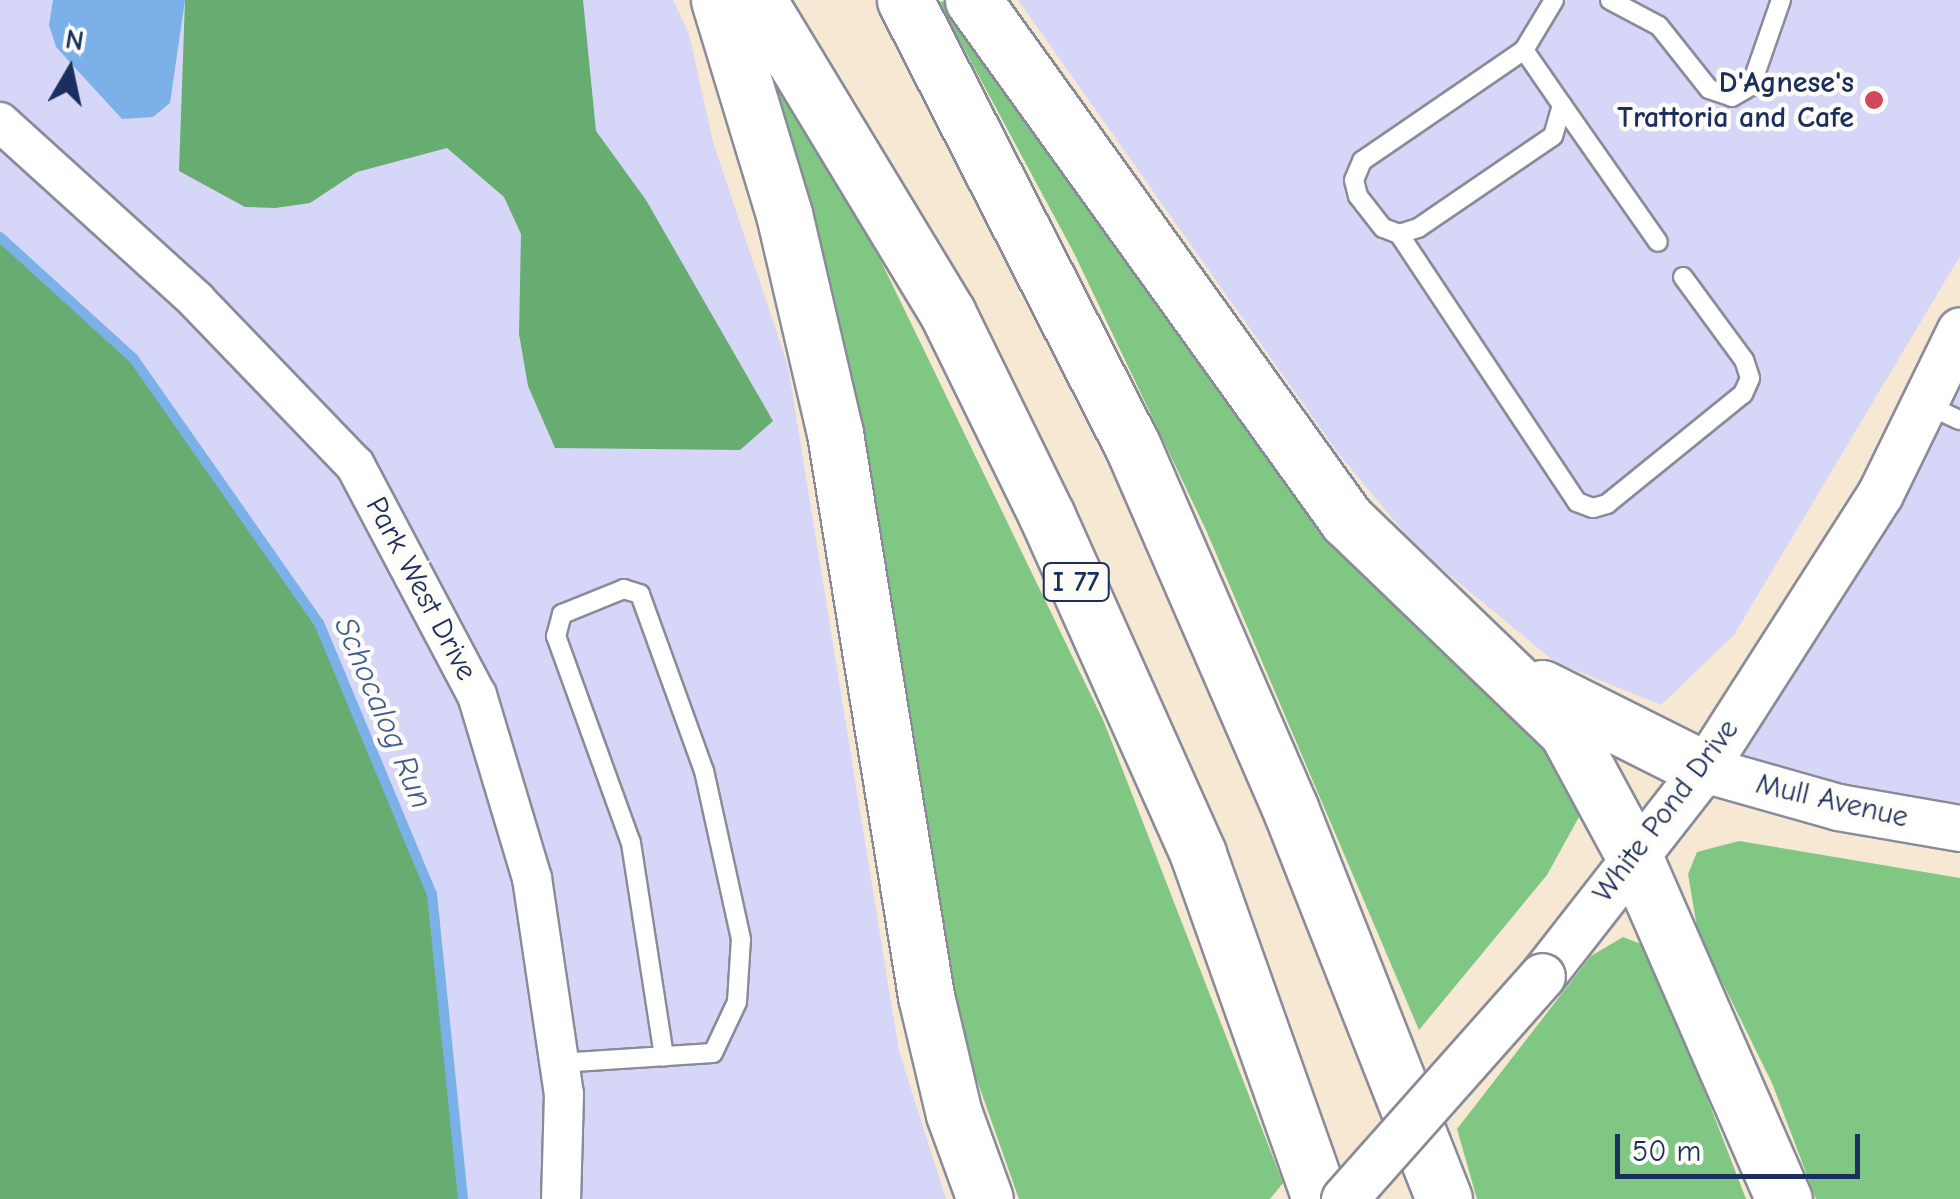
<!DOCTYPE html>
<style>
body{margin:0}
#map{position:relative;width:1960px;height:1199px;overflow:hidden;background:#f7e8d3;font-family:"Comic Neue",sans-serif}
div>[style]{position:absolute}
[style*='--x']{left:calc(var(--x)*1px);top:calc(var(--y)*1px);width:calc(var(--w)*1px);rotate:calc(var(--a)*1deg)}
.built>*{inset:0;background:#d6d7f8}
.green>*{inset:0;background:#7fc783}
.forest>*{inset:0;background:#67ac71}
.water>*{inset:0;background:#7cb0e9}
.stream>*{height:10px;margin:-5px;padding:0 5px;transform-origin:5px;border-radius:5px;background:#7cb0e9}
.roads{filter:drop-shadow(2px 0 #898c98) drop-shadow(-2px 0 #898c98) drop-shadow(0 2px #898c98) drop-shadow(0 -2px #898c98)}
.service>*{height:18px;margin:-9px;padding:0 9px;transform-origin:9px;border-radius:9px;background:#fff}
.minor>*{height:38px;margin:-19px;padding:0 19px;transform-origin:19px;border-radius:19px;background:#fff}
.tertiary>*{height:45px;margin:-22.5px;padding:0 22.5px;transform-origin:22.5px;border-radius:22.5px;background:#fff}
.motorway>*{height:55px;margin:-27.5px;padding:0 27.5px;transform-origin:27.5px;border-radius:27.5px;background:#fff}
.bridges{filter:drop-shadow(2px 0 #898c98) drop-shadow(-2px 0 #898c98) drop-shadow(0 2px #898c98) drop-shadow(0 -2px #898c98)}
.tertiary-bridge>*{height:45px;margin:-22.5px;padding:0 22.5px;transform-origin:22.5px;border-radius:22.5px;background:#fff}
.dots>*{width:28px;height:28px;translate:-50% -50%;box-sizing:border-box;border:5px solid #fdfcf7;border-radius:50%}
span{translate:-50% -50%;white-space:nowrap;text-align:center;line-height:1.15;-webkit-text-stroke:9px #fdfcf7;paint-order:stroke}
.shield-label span{padding:2px 8px;background:#fdfcf7;border:2px solid;border-radius:8px;-webkit-text-stroke-width:0}
.shield-label{font-size:28px;color:#1b2f5e;font-weight:700}
.poi-label{font-size:30px;color:#1b2f5e;font-weight:700}
.right{translate:-100% -50%;text-align:right}
.street-label{font-size:30px;color:#1b2f5e}
.water-label{font-size:32px;color:#3d5c8f;font-style:italic}
.north{position:absolute;left:20px;top:20px;width:100px;height:100px;-webkit-text-stroke:8px #fdfcf7;paint-order:stroke;rotate:9deg;font-size:28px;font-weight:700;line-height:40px;text-align:center;color:#1b2f5e}
.north::after{content:'';display:block;margin:auto;width:35px;height:45px;background:#1b2f5e;clip-path:polygon(50% 0,100% 100%,50% 72%,0 100%)}
.scale{position:absolute;left:1615px;top:1134px;width:245px;height:45px;box-sizing:border-box;border:5px solid #1b2f5e;border-top:0;padding-left:12px;font-size:30px;line-height:35px;white-space:nowrap;color:#1b2f5e;-webkit-text-stroke:8px #fdfcf7;paint-order:stroke}
</style>
<div id="map">
<div class="built">
<div style="clip-path:polygon(0 0,673px 0,689px 34px,713px 142px,788px 366px,899px 1051px,946px 1199px,463px 1199px,432px 894px,319px 623px,134px 359px,0 237px)"></div>
<div style="clip-path:polygon(1018px 0,1960px 0,1960px 256px,1734px 635px,1661px 705px,1555px 662px,1418px 549px,1338px 453px)"></div>
<div style="clip-path:polygon(1960px 330px,1960px 828px,1704px 769px)"></div>
</div>
<div class="green">
<div style="clip-path:polygon(957px 0,1329px 537px,1397px 607px,1523px 704px,1585px 806px,1547px 875px,1419px 1030px,1206px 530px,1074px 253px,939px 2px)"></div>
<div style="clip-path:polygon(755px 30px,878px 255px,1104px 722px,1283px 1183px,1270px 1199px,1019px 1199px,954px 1015px)"></div>
<div style="clip-path:polygon(1739px 841px,1960px 878px,1960px 1199px,1816px 1199px,1772px 1083px,1698px 933px,1688px 874px,1697px 852px)"></div>
<div style="clip-path:polygon(1623px 937px,1649px 947px,1746px 1199px,1477px 1199px,1457px 1129px,1591px 956px)"></div>
</div>
<div class="forest">
<div style="clip-path:polygon(185px 0,583px 0,596px 131px,646px 200px,773px 421px,740px 450px,555px 448px,528px 386px,519px 334px,521px 234px,504px 197px,447px 148px,357px 172px,310px 203px,275px 208px,245px 207px,179px 171px)"></div>
<div style="clip-path:polygon(0 237px,134px 359px,319px 623px,432px 894px,463px 1199px,0 1199px)"></div>
</div>
<div class="water">
<div style="clip-path:polygon(53px 0,185px 0,170px 103px,153px 117px,122px 119px,56px 47px,49px 25px)"></div>
</div>
<div class="stream">
<div style="--x:0;--y:237;--w:181;--a:42.3"></div>
<div style="--x:134;--y:359;--w:322;--a:55"></div>
<div style="--x:319;--y:623;--w:294;--a:67.4"></div>
<div style="--x:432;--y:894;--w:307;--a:84.2"></div>
</div>
<div class="roads">
<div class="service">
<div style="--x:1610;--y:0;--w:55;--a:28"></div>
<div style="--x:1659;--y:26;--w:80;--a:51.6"></div>
<div style="--x:1709;--y:89;--w:24;--a:19"></div>
<div style="--x:1732;--y:97;--w:22;--a:-30"></div>
<div style="--x:1751;--y:86;--w:91;--a:-70.8"></div>
<div style="--x:1524;--y:50;--w:67;--a:55.4"></div>
<div style="--x:1562;--y:105;--w:32;--a:106"></div>
<div style="--x:1553;--y:136;--w:163;--a:145.7"></div>
<div style="--x:1418;--y:228;--w:20;--a:162"></div>
<div style="--x:1399;--y:234;--w:17;--a:-159"></div>
<div style="--x:1383;--y:228;--w:41;--a:-128"></div>
<div style="--x:1358;--y:196;--w:16;--a:-104"></div>
<div style="--x:1354;--y:180;--w:21;--a:-67"></div>
<div style="--x:1362;--y:161;--w:196;--a:-34.4"></div>
<div style="--x:1524;--y:50;--w:58;--a:-59"></div>
<div style="--x:1562;--y:105;--w:167;--a:55"></div>
<div style="--x:1399;--y:234;--w:322;--a:56.4"></div>
<div style="--x:1577;--y:502;--w:17;--a:21"></div>
<div style="--x:1593;--y:508;--w:15;--a:-16"></div>
<div style="--x:1607;--y:504;--w:175;--a:-39"></div>
<div style="--x:1743;--y:394;--w:17;--a:-66"></div>
<div style="--x:1750;--y:378;--w:19;--a:-108"></div>
<div style="--x:1744;--y:360;--w:103;--a:-126.3"></div>
<div style="--x:1925;--y:404;--w:38;--a:25"></div>
<div style="--x:559;--y:1063;--w:154;--a:-3.7"></div>
<div style="--x:713;--y:1053;--w:56;--a:-64.8"></div>
<div style="--x:737;--y:1002;--w:63;--a:-86.4"></div>
<div style="--x:741;--y:939;--w:172;--a:-102.4"></div>
<div style="--x:704;--y:771;--w:188;--a:-109.9"></div>
<div style="--x:640;--y:594;--w:17;--a:-163"></div>
<div style="--x:624;--y:589;--w:67;--a:158"></div>
<div style="--x:562;--y:614;--w:23;--a:105"></div>
<div style="--x:556;--y:636;--w:220;--a:70.1"></div>
<div style="--x:631;--y:843;--w:216;--a:81.2"></div>
</div>
<div class="minor">
<div style="--x:0;--y:122;--w:265;--a:42.2"></div>
<div style="--x:196;--y:300;--w:229;--a:46.1"></div>
<div style="--x:355;--y:465;--w:260;--a:62.1"></div>
<div style="--x:477;--y:695;--w:191;--a:73.3"></div>
<div style="--x:532;--y:878;--w:218;--a:81.6"></div>
<div style="--x:564;--y:1094;--w:105;--a:91.6"></div>
</div>
<div class="tertiary">
<div style="--x:1704;--y:769;--w:139;--a:15.8"></div>
<div style="--x:1838;--y:807;--w:124;--a:9.8"></div>
<div style="--x:1542;--y:976;--w:263;--a:-52"></div>
<div style="--x:1704;--y:769;--w:326;--a:-57.4"></div>
<div style="--x:1880;--y:494;--w:182;--a:-64"></div>
</div>
<div class="motorway">
<div style="--x:719;--y:0;--w:224;--a:73.1"></div>
<div style="--x:784;--y:214;--w:225;--a:76.9"></div>
<div style="--x:835;--y:433;--w:570;--a:80.82"></div>
<div style="--x:926;--y:996;--w:121;--a:76.7"></div>
<div style="--x:954;--y:1114;--w:90;--a:70"></div>
<div style="--x:758;--y:0;--w:367;--a:58.8"></div>
<div style="--x:948;--y:314;--w:225;--a:63.9"></div>
<div style="--x:1047;--y:516;--w:370;--a:65.9"></div>
<div style="--x:1198;--y:854;--w:366;--a:70.5"></div>
<div style="--x:905;--y:0;--w:502;--a:62.98"></div>
<div style="--x:1133;--y:447;--w:394;--a:66.5"></div>
<div style="--x:1290;--y:808;--w:420;--a:68.5"></div>
<div style="--x:973;--y:0;--w:641;--a:54.28"></div>
<div style="--x:1347;--y:520;--w:306;--a:43.9"></div>
<div style="--x:1567;--y:732;--w:139;--a:61.6"></div>
<div style="--x:1633;--y:854;--w:377;--a:66.4"></div>
<div style="--x:1542;--y:688;--w:181;--a:26.6"></div>
</div>
</div>
<div class="bridges">
<div class="tertiary-bridge">
<div style="--x:1344;--y:1199;--w:298;--a:-48.4"></div>
</div>
</div>
<div class="dots">
<div style="left:1874px;top:100px;background:#d1495b"></div>
</div>
<div class="shield-label">
<span style="left:1076px;top:582px">I 77</span>
</div>
<div class="poi-label">
<span class="right" style="left:1854px;top:100px">D'Agnese's<br>Trattoria and Cafe</span>
</div>
<div class="street-label">
<span style="left:421px;top:589px;rotate:62deg">Park West Drive</span>
<span style="left:1832px;top:801px;rotate:13deg">Mull Avenue</span>
<span style="left:1666px;top:811px;rotate:-53deg">White Pond Drive</span>
</div>
<div class="water-label">
<span style="left:383px;top:713px;rotate:67deg">Schocalog Run</span>
</div>
<div class="north">N</div>
<div class="scale">50 m</div>
</div>
